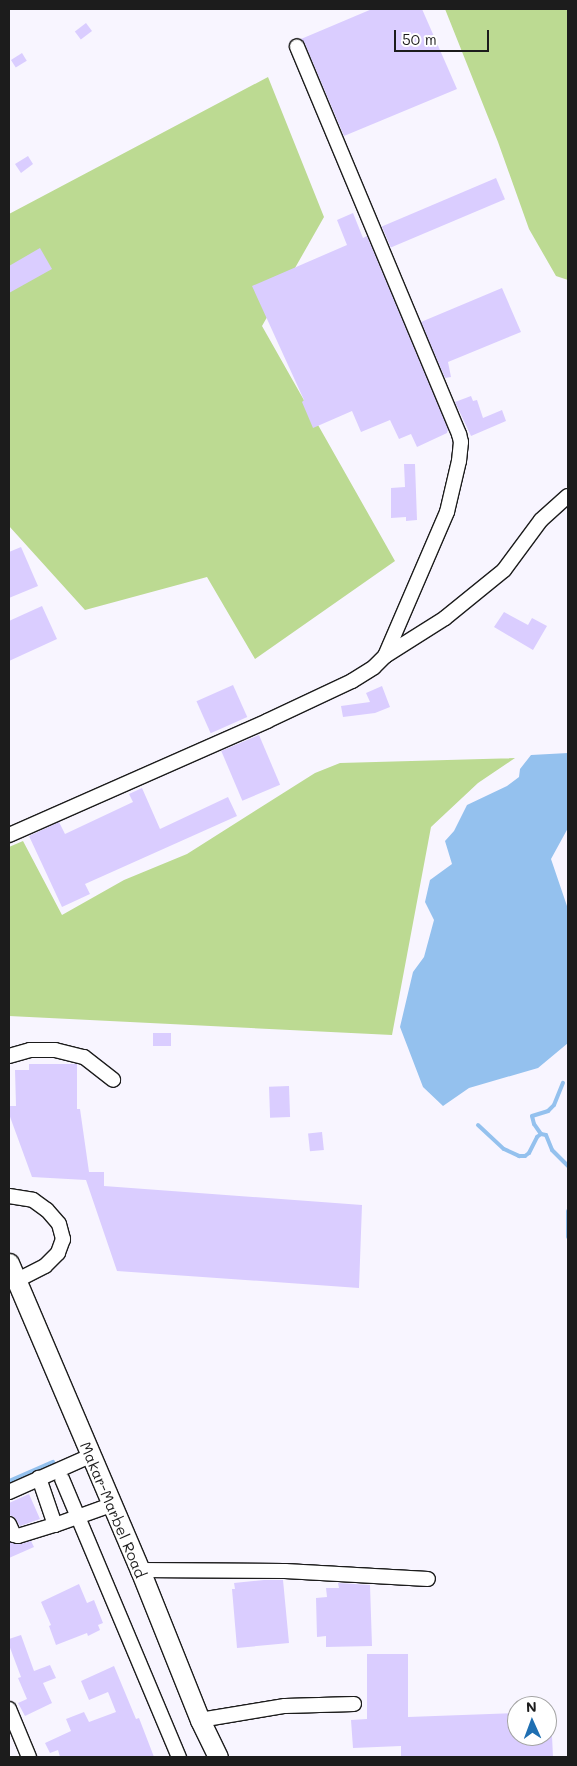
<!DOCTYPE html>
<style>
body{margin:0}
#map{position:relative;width:577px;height:1766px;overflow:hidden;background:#f8f5ff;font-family:Mali,sans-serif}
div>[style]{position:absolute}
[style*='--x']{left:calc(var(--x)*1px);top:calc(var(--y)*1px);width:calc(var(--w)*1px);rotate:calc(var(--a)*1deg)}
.green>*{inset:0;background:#bcda92}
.water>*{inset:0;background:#94c1ee}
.stream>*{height:4px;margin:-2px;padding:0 2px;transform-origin:2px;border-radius:2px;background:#94c1ee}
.building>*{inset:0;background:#dacdff;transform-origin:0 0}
.roads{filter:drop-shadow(1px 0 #1c1c1c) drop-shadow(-1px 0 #1c1c1c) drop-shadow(0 1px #1c1c1c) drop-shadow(0 -1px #1c1c1c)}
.minor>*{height:14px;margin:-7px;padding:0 7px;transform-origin:7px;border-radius:7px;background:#fff}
.major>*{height:19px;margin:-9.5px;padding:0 9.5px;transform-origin:9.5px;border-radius:9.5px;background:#fff}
span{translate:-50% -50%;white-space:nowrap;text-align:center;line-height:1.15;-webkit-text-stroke:4.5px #fff;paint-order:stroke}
.street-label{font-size:15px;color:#1c1c1c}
.frame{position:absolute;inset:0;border:10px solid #1c1c1c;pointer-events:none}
.north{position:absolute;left:507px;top:1696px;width:50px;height:50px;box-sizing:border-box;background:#fff;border:1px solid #a4a4a4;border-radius:50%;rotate:358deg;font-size:14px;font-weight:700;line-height:20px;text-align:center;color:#1c1c1c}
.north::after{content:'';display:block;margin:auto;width:18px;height:22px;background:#1f6fb2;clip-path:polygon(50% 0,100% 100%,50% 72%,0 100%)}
.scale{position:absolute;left:394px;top:30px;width:95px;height:22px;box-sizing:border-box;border:2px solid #1c1c1c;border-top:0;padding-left:6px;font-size:15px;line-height:18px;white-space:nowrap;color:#1c1c1c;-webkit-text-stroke:4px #fff;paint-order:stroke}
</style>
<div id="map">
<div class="green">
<div style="clip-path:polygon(445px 9px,568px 9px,568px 280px,556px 276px,529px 229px,498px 142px)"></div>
<div style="clip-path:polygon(268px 77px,324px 217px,262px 326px,395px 561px,255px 659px,207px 577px,85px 610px,9px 526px,9px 214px)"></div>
<div style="clip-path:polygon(515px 758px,478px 783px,431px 827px,392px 1035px,9px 1016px,9px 847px,23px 841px,62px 915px,124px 880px,187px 854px,315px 773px,340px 763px)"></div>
</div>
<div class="water">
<div style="clip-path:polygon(568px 753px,568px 828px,551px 859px,568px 909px,568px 1043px,538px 1068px,469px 1088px,443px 1106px,423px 1087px,400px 1027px,413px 972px,424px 957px,434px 920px,425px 902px,430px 880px,452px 864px,445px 841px,454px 831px,467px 805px,507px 786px,519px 777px,520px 769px,531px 755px)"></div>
</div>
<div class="stream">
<div style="--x:478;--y:1125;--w:35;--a:43"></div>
<div style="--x:504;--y:1149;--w:17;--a:25"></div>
<div style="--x:519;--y:1156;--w:6;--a:0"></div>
<div style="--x:525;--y:1156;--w:5;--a:-37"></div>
<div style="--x:529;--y:1153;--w:18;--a:-63"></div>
<div style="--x:537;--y:1137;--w:5;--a:-37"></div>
<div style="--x:541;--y:1134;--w:5;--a:11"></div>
<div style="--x:546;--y:1135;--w:16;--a:68"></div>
<div style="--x:552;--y:1150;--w:23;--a:45"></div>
<div style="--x:541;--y:1134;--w:12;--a:-125"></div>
<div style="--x:534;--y:1124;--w:8;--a:-104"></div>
<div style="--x:532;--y:1116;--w:17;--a:-17"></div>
<div style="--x:548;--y:1111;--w:8;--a:-45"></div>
<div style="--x:554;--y:1105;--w:24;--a:-68"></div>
<div style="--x:568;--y:1211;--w:26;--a:90"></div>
<div style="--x:9;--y:1481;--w:48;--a:-23.4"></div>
</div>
<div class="building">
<div style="clip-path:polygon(372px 9px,422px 9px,457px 89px,344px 136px,305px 44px,301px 39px)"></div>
<div style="left:86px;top:23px;width:10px;height:14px;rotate:53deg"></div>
<div style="left:22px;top:53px;width:9px;height:13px;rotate:58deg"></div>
<div style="clip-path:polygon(28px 156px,33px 164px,21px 173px,15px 164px)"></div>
<div style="left:496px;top:178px;width:23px;height:124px;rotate:67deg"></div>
<div style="clip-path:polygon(353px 213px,363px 238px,367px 236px,448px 429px,447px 433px,417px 447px,411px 434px,399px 439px,390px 420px,361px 432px,352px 411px,313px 428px,302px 402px,304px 400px,252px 286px,347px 245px,337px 220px)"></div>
<div style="clip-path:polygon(40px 248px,52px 269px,9px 293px,9px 266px)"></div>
<div style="clip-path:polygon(502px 288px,521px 332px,448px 362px,451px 377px,445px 378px,421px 322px)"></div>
<div style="clip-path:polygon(471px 396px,473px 401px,477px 400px,483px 418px,502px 410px,506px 421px,471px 436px,455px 402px)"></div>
<div style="clip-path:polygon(404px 464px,415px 464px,417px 520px,406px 521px,406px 517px,391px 518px,391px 488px,405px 487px)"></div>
<div style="clip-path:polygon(21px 547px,38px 586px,9px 598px,9px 552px)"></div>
<div style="clip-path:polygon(42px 606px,57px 639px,9px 661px,9px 621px)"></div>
<div style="clip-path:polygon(504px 612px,528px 625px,532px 618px,547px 626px,533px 650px,494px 627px)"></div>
<div style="left:233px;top:685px;width:35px;height:40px;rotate:66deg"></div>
<div style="clip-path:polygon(382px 686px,390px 707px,375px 713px,343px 717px,341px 706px,370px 702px,366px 693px)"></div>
<div style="left:259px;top:735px;width:54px;height:41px;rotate:67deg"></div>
<div style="clip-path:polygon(142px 788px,160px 829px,228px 797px,237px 816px,85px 884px,90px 894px,62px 907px,29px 836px,59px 822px,65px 834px,133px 802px,129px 794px)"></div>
<div style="left:171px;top:1033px;width:13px;height:18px;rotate:90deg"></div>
<div style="clip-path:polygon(29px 1064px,77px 1064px,77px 1109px,80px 1109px,89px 1172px,104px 1172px,104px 1186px,362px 1205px,359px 1288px,117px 1271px,86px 1180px,32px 1177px,9px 1114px,9px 1106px,16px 1106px,15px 1070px,29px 1070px)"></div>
<div style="left:289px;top:1086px;width:31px;height:20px;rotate:88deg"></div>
<div style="left:322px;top:1132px;width:18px;height:14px;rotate:84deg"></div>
<div style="clip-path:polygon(29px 1494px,40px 1519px,20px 1526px,14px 1517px,9px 1515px,9px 1503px)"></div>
<div style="clip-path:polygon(31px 1541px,34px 1547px,9px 1558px,9px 1542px,20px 1544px)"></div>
<div style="clip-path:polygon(264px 1580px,283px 1580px,289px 1643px,237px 1648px,232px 1589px,235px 1589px,234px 1583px)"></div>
<div style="clip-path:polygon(338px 1583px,370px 1585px,372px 1646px,326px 1647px,326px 1636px,317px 1637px,316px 1598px,327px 1597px,326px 1588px,339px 1588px)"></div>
<div style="clip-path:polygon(79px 1584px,87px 1603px,94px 1600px,103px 1623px,98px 1625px,100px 1630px,88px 1636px,87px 1633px,56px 1645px,49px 1626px,51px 1625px,41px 1602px)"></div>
<div style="clip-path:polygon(21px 1635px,34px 1671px,50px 1665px,56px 1678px,43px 1683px,52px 1703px,25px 1716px,18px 1703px,27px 1699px,18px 1678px,21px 1677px,9px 1645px,9px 1639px)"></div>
<div style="clip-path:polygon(367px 1654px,408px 1654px,408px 1717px,517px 1713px,517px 1736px,552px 1736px,553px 1757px,401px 1757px,401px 1746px,353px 1748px,351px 1720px,367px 1719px)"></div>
<div style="clip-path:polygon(114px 1666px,136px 1719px,139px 1718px,154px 1757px,60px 1757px,58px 1750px,50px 1753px,45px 1743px,71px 1731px,66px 1719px,84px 1712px,89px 1722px,116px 1712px,108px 1692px,89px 1700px,81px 1681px)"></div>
</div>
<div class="roads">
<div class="minor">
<div style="--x:385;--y:656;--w:71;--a:-32.3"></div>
<div style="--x:445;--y:618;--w:76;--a:-39.1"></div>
<div style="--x:504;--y:570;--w:62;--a:-53.5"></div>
<div style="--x:541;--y:520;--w:36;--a:-42"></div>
<div style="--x:9;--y:835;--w:282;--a:-23.8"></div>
<div style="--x:267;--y:721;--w:94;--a:-25.2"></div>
<div style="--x:352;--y:681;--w:26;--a:-32"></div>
<div style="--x:374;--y:667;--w:16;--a:-45"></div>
<div style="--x:385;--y:656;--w:157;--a:-66.7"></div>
<div style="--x:447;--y:512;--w:52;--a:-76.8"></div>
<div style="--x:459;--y:461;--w:19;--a:-84"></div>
<div style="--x:461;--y:442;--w:8;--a:-104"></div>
<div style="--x:459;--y:434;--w:420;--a:-112.7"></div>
<div style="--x:9;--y:1056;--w:22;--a:-16"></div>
<div style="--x:30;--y:1050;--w:25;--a:0"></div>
<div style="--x:55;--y:1050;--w:30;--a:14"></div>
<div style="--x:84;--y:1057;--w:37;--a:38"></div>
<div style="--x:9;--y:1196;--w:24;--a:9"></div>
<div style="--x:33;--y:1200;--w:17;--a:36"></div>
<div style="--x:47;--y:1210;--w:18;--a:49"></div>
<div style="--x:59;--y:1224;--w:16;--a:75"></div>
<div style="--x:63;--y:1239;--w:15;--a:110"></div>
<div style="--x:58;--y:1253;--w:18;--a:135"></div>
<div style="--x:45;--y:1266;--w:33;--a:153"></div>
<div style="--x:62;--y:1479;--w:302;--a:67.2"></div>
<div style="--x:9;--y:1492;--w:89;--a:-24"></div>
<div style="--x:9;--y:1524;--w:12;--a:66"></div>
<div style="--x:14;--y:1535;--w:4;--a:14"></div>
<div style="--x:18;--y:1536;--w:39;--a:-17"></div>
<div style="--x:55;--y:1525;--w:50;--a:-108.8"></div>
<div style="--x:55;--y:1525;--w:59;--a:-19.7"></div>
<div style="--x:140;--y:1570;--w:145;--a:0.4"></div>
<div style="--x:285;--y:1571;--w:143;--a:3.2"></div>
<div style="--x:9;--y:1709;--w:52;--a:67.4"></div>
<div style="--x:200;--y:1720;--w:86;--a:-9.4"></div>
<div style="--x:285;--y:1706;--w:69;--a:-1.7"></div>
</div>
<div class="major">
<div style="--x:9;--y:1263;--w:334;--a:66.9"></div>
<div style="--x:140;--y:1570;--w:162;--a:68.2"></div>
<div style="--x:200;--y:1720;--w:41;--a:64.1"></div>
</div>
</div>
<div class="street-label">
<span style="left:113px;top:1510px;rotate:67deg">Makar-Marbel Road</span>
</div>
<div class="frame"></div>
<div class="north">N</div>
<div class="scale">50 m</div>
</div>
